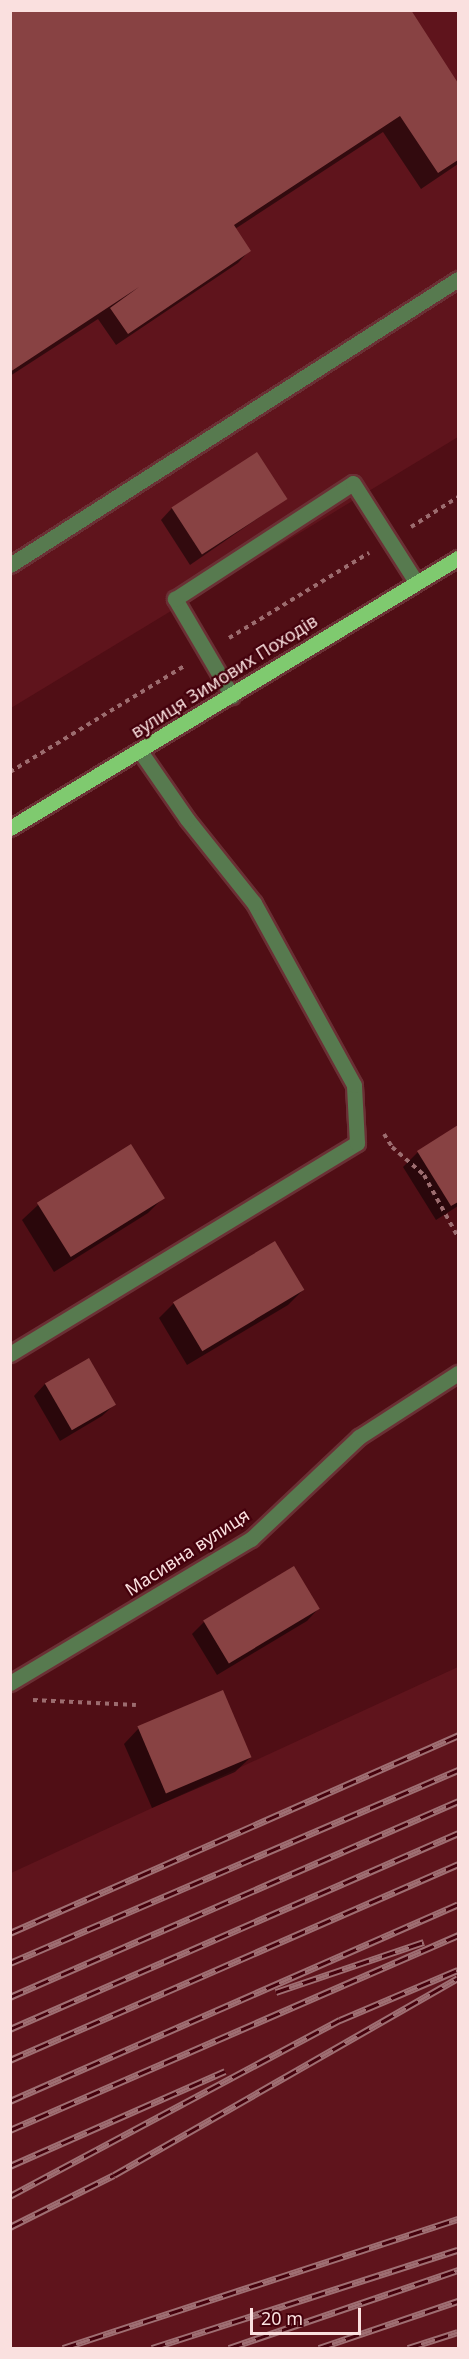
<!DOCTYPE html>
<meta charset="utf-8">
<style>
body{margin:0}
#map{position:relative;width:469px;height:2359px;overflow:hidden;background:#500e15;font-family:"Noto Sans",sans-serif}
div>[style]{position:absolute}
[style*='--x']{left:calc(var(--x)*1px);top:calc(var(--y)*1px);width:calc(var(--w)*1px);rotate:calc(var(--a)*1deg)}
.built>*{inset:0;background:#5f141c}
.shadow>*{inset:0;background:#0007}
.building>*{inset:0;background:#884243;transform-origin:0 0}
.path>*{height:4px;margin-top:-2px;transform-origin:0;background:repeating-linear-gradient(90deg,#9c6c6f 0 4.5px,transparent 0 9px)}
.roads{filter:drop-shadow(2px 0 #6b3035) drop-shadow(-2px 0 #6b3035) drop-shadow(0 2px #6b3035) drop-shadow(0 -2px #6b3035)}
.minor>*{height:15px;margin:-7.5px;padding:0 7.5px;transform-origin:7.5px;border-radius:7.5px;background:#577a4f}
.major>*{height:15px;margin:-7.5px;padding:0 7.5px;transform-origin:7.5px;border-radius:7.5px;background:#7fca6f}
.rail>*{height:7px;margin-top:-3.5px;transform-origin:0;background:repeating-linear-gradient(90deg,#44010c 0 14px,#9f6f73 0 28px);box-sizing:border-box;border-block:2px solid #9f6f73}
span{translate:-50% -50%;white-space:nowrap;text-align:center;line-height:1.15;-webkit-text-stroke:4.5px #44010c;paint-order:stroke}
.street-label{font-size:18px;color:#fae0df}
.frame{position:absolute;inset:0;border:12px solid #fae0df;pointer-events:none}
.scale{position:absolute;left:250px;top:2308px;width:111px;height:27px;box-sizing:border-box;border:3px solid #fae0df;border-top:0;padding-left:8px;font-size:18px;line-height:21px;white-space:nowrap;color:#fae0df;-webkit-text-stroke:4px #44010c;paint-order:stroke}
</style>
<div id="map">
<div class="built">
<div style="clip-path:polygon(11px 11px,458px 11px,458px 437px,11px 708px)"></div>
<div style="clip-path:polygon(458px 1667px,458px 2348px,11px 2348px,11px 1873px)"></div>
</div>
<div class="shadow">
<div style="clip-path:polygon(10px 10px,409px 10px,458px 85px,458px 164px,421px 189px,383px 132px,235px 229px,249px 251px,238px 263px,116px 345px,98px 319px,10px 376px)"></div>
<div style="clip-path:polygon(286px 499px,190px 565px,161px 520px,172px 508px)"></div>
<div style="clip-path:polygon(458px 1127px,458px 1206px,436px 1220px,403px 1167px,418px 1152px)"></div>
<div style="clip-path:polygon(131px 1146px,163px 1198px,148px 1213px,54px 1272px,22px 1220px,38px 1205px)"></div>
<div style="clip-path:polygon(303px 1290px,288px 1305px,187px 1365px,159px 1318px,174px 1303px)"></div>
<div style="clip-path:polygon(45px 1384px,114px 1405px,102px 1416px,60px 1441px,34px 1396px)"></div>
<div style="clip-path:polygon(318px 1609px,307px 1621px,217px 1675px,192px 1634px,204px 1622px)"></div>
<div style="clip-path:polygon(139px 1728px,251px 1757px,235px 1772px,152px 1808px,124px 1744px)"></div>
</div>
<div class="building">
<div style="clip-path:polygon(10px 10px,411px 10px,458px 83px,458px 160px,438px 173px,400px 116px,234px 225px,251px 251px,128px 334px,110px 308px,139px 287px,10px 372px)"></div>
<div style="left:257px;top:452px;width:56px;height:102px;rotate:57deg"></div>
<div style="clip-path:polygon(458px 1125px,458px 1202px,451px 1206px,417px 1151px)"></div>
<div style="left:131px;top:1144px;width:64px;height:111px;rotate:58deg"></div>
<div style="left:275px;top:1241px;width:57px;height:119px;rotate:59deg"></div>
<div style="left:89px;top:1358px;width:54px;height:51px;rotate:60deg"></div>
<div style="left:294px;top:1566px;width:50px;height:106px;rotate:59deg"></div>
<div style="left:223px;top:1690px;width:73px;height:93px;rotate:67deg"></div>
</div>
<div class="path">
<div style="--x:411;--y:527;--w:56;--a:-32.6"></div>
<div style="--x:229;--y:638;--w:164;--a:-31.3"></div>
<div style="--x:10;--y:772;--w:204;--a:-31.3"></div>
<div style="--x:384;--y:1134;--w:15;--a:58"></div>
<div style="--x:392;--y:1147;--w:43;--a:41.2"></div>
<div style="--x:424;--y:1175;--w:71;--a:61.3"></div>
<div style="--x:33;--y:1700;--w:103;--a:2.8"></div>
</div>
<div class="roads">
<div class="minor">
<div style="--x:10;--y:565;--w:532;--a:-32.55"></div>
<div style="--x:232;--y:696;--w:113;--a:-120.4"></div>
<div style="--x:175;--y:599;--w:212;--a:-33.1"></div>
<div style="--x:353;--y:483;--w:117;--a:57.5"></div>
<div style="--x:10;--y:1354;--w:406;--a:-31.3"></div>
<div style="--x:357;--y:1143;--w:58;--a:-93"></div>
<div style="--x:354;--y:1085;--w:208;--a:-118.8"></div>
<div style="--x:254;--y:903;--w:107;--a:-128.6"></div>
<div style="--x:187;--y:819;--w:83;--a:-124.7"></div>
<div style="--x:10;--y:1683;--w:281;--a:-30.9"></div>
<div style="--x:251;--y:1539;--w:149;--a:-43.4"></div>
<div style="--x:359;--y:1437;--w:118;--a:-32.9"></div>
</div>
<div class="major">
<div style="--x:10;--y:828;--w:523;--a:-31.08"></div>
</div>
</div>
<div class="rail">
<div style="--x:10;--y:1933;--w:490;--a:-23.8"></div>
<div style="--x:10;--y:1963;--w:488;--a:-23.3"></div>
<div style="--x:276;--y:1992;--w:156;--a:-18.7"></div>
<div style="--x:10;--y:1997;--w:489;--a:-23.6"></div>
<div style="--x:10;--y:2029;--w:489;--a:-23.6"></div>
<div style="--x:10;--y:2060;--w:489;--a:-23.6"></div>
<div style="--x:10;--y:2101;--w:489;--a:-23.7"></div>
<div style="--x:10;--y:2130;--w:489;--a:-23.5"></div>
<div style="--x:10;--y:2166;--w:235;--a:-23.8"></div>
<div style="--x:10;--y:2196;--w:374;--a:-28.1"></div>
<div style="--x:340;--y:2020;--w:128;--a:-23"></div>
<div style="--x:10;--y:2227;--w:116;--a:-26.6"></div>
<div style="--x:114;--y:2175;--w:396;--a:-29.8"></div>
<div style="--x:63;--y:2348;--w:416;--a:-18.1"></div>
<div style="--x:152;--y:2348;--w:321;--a:-17.8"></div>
<div style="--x:229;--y:2348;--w:242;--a:-18.8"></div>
<div style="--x:319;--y:2348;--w:147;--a:-18.7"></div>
<div style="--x:408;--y:2348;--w:52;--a:-17.7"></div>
</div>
<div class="street-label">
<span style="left:224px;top:676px;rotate:-32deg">вулиця Зимових Походів</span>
<span style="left:187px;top:1552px;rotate:-33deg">Масивна вулиця</span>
</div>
<div class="frame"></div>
<div class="scale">20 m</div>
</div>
